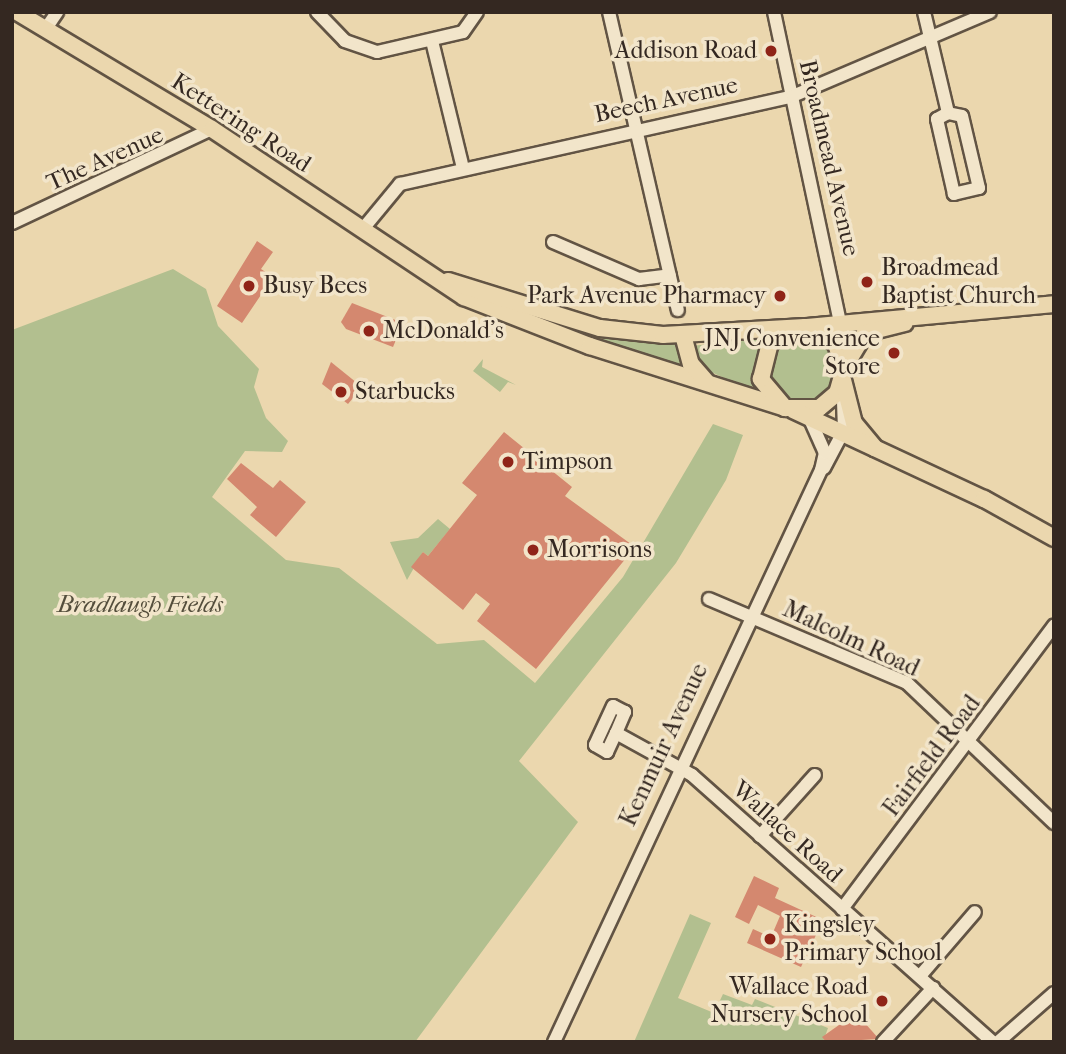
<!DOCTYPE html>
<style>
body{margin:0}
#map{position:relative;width:1066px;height:1054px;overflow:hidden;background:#ebd7ae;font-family:"IM FELL French Canon",serif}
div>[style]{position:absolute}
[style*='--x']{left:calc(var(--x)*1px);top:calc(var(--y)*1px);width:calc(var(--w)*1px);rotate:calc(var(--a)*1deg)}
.green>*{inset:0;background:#b2bf8f}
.round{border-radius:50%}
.building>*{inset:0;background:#d4886f}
.roads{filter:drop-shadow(2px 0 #625444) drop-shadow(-2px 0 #625444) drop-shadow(0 2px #625444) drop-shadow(0 -2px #625444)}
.minor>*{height:12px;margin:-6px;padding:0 6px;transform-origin:6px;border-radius:6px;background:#f2e5ca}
.major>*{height:16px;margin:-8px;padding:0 8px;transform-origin:8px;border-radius:8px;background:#ebd7ae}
.dots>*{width:19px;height:19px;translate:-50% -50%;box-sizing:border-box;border:4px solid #f2e5ca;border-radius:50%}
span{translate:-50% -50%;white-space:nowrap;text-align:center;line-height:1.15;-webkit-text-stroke:7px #f2e5ca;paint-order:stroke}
.poi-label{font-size:24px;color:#342821}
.right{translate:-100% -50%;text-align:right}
.left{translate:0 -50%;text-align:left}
.street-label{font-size:24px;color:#342821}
.park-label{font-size:24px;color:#544e3c;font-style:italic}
.frame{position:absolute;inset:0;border:14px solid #342821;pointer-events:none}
</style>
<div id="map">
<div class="green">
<div style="clip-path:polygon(173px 269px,206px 289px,218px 326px,259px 369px,254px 387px,266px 418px,288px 441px,282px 452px,245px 451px,212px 497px,286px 560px,339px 568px,437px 644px,484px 640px,535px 683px,623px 577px,713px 424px,743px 435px,726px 480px,676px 563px,519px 761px,578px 822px,415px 1042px,12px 1042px,12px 330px)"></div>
<div style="clip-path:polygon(591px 333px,678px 345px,686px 367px,589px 340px)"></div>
<div class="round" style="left:769px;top:337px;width:66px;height:66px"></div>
<div style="clip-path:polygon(764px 339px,754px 365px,755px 392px,700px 367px,690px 346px)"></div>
<div style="clip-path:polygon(483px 359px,482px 367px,516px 385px,508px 382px,500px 392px,473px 371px)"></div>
<div style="clip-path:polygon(438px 519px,450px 529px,428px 556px,423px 552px,407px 580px,390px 542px,418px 538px)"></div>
<div style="clip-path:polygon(690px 914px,711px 923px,678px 998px,714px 1013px,723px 994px,752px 1005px,755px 999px,828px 1028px,823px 1042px,634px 1042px)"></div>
</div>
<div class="building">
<div style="clip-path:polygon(257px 241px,273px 252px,261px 269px,273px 277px,242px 323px,217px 306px)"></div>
<div style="clip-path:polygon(352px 303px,403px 323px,393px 347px,346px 329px,341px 322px)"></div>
<div style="clip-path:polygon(331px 362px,362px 387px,348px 404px,322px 384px)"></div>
<div style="clip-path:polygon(504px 432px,572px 487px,565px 496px,635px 547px,536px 669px,477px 621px,490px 604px,476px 593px,463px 610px,411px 567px,423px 552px,428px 556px,477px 495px,462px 483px)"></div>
<div style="clip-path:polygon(241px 463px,273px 488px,280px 480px,306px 502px,276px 537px,250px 515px,257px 507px,227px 479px)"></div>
<div style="clip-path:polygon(754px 876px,779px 888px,775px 898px,823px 920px,801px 967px,747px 943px,753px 929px,771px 937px,780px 916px,758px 905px,749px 924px,735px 917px)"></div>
<div style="clip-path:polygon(856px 1013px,879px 1039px,826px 1042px,822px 1037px)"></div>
</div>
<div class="roads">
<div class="minor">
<div style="--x:317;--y:12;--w:40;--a:46"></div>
<div style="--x:345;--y:41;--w:34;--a:19"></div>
<div style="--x:377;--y:52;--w:88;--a:-13.1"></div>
<div style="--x:463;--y:32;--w:24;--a:-55"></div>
<div style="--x:609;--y:12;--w:306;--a:77"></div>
<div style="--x:774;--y:12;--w:352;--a:78"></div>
<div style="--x:924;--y:12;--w:104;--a:76.6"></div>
<div style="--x:948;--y:113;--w:14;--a:12"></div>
<div style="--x:962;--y:116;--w:74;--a:76.7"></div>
<div style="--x:979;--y:188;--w:26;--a:167"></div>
<div style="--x:954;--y:194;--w:77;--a:-102.8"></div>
<div style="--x:937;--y:119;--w:13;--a:-29"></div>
<div style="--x:45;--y:30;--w:22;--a:-56"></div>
<div style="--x:432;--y:41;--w:131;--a:76.3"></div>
<div style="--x:12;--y:223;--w:221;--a:-25.2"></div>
<div style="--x:362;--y:230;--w:60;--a:-50.4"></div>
<div style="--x:400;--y:184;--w:403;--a:-12.6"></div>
<div style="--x:793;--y:96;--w:214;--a:-23.1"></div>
<div style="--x:553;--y:242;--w:94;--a:23.3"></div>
<div style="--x:639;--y:279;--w:31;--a:-7"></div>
<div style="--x:824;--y:468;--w:43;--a:-62.2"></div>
<div style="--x:844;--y:430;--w:33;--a:-92"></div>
<div style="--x:709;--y:599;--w:215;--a:23"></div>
<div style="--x:907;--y:683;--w:203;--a:43.6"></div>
<div style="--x:616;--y:733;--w:23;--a:-67"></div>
<div style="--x:625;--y:712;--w:13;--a:-153"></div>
<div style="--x:613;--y:706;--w:43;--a:114.8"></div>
<div style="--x:595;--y:745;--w:14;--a:30"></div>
<div style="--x:607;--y:752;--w:21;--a:-65"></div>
<div style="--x:616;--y:733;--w:87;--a:28.9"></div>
<div style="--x:692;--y:775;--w:402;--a:41.6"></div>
<div style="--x:760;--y:836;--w:82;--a:-48"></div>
<div style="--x:842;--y:909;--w:354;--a:-53.2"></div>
<div style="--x:920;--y:976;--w:84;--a:-49.3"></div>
<div style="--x:554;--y:1042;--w:631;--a:-64.98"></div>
<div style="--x:821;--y:470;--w:17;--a:-77"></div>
<div style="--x:825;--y:453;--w:34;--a:-114"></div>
<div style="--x:883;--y:1042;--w:74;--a:-47.2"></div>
<div style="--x:998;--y:1042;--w:74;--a:-41.2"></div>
</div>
<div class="major">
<div style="--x:17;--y:12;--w:227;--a:31"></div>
<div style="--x:212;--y:129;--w:303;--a:33.7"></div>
<div style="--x:464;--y:297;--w:135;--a:21.3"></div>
<div style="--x:590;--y:346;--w:205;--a:17.6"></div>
<div style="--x:448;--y:281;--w:159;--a:17.2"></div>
<div style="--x:600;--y:328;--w:63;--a:6.3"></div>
<div style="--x:663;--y:335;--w:142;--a:-3.2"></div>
<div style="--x:805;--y:327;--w:12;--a:14"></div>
<div style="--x:817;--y:330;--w:24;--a:36"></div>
<div style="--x:836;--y:344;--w:26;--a:72"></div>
<div style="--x:844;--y:369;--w:25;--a:106"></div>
<div style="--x:837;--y:393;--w:23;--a:140"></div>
<div style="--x:819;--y:408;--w:34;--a:180"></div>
<div style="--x:785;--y:408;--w:38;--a:-130"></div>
<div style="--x:761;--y:379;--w:37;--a:-76"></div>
<div style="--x:770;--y:343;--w:25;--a:-34"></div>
<div style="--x:807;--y:327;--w:248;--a:-5.3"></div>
<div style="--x:683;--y:335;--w:30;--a:75"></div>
<div style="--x:691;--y:364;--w:23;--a:49"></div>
<div style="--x:844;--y:368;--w:41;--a:-59"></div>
<div style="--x:865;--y:333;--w:41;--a:-14"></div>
<div style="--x:843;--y:380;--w:44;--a:75.7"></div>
<div style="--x:854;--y:423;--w:33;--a:50"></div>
<div style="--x:793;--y:410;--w:211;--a:25"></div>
<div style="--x:984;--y:499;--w:80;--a:29.1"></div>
</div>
</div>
<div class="dots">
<div style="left:771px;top:51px;background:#8f2418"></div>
<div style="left:867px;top:282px;background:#8f2418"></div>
<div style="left:249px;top:286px;background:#8f2418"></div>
<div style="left:780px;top:296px;background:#8f2418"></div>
<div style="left:369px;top:331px;background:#8f2418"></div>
<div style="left:894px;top:353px;background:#8f2418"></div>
<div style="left:341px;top:392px;background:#8f2418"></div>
<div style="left:508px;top:462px;background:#8f2418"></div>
<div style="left:533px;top:550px;background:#8f2418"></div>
<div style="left:770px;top:939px;background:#8f2418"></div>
<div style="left:882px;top:1001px;background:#8f2418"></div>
</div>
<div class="poi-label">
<span class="right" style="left:757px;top:51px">Addison Road</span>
<span class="left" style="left:881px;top:282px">Broadmead<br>Baptist Church</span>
<span class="left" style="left:263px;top:286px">Busy Bees</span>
<span class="right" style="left:766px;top:296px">Park Avenue Pharmacy</span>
<span class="left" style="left:383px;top:331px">McDonald's</span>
<span class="right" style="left:880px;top:353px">JNJ Convenience<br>Store</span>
<span class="left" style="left:355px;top:392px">Starbucks</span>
<span class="left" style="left:522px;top:462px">Timpson</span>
<span class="left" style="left:547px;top:550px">Morrisons</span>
<span class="left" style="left:784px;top:939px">Kingsley<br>Primary School</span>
<span class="right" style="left:868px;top:1001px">Wallace Road<br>Nursery School</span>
</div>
<div class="street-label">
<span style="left:666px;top:100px;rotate:-12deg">Beech Avenue</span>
<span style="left:241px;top:123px;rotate:33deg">Kettering Road</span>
<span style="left:829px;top:158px;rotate:77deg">Broadmead Avenue</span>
<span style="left:105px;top:159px;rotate:-24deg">The Avenue</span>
<span style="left:851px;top:639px;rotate:25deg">Malcolm Road</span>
<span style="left:664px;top:745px;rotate:-65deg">Kenmuir Avenue</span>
<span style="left:932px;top:756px;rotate:-53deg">Fairfield Road</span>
<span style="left:787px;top:832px;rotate:42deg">Wallace Road</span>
</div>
<div class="park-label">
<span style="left:140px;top:605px">Bradlaugh Fields</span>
</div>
<div class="frame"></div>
</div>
